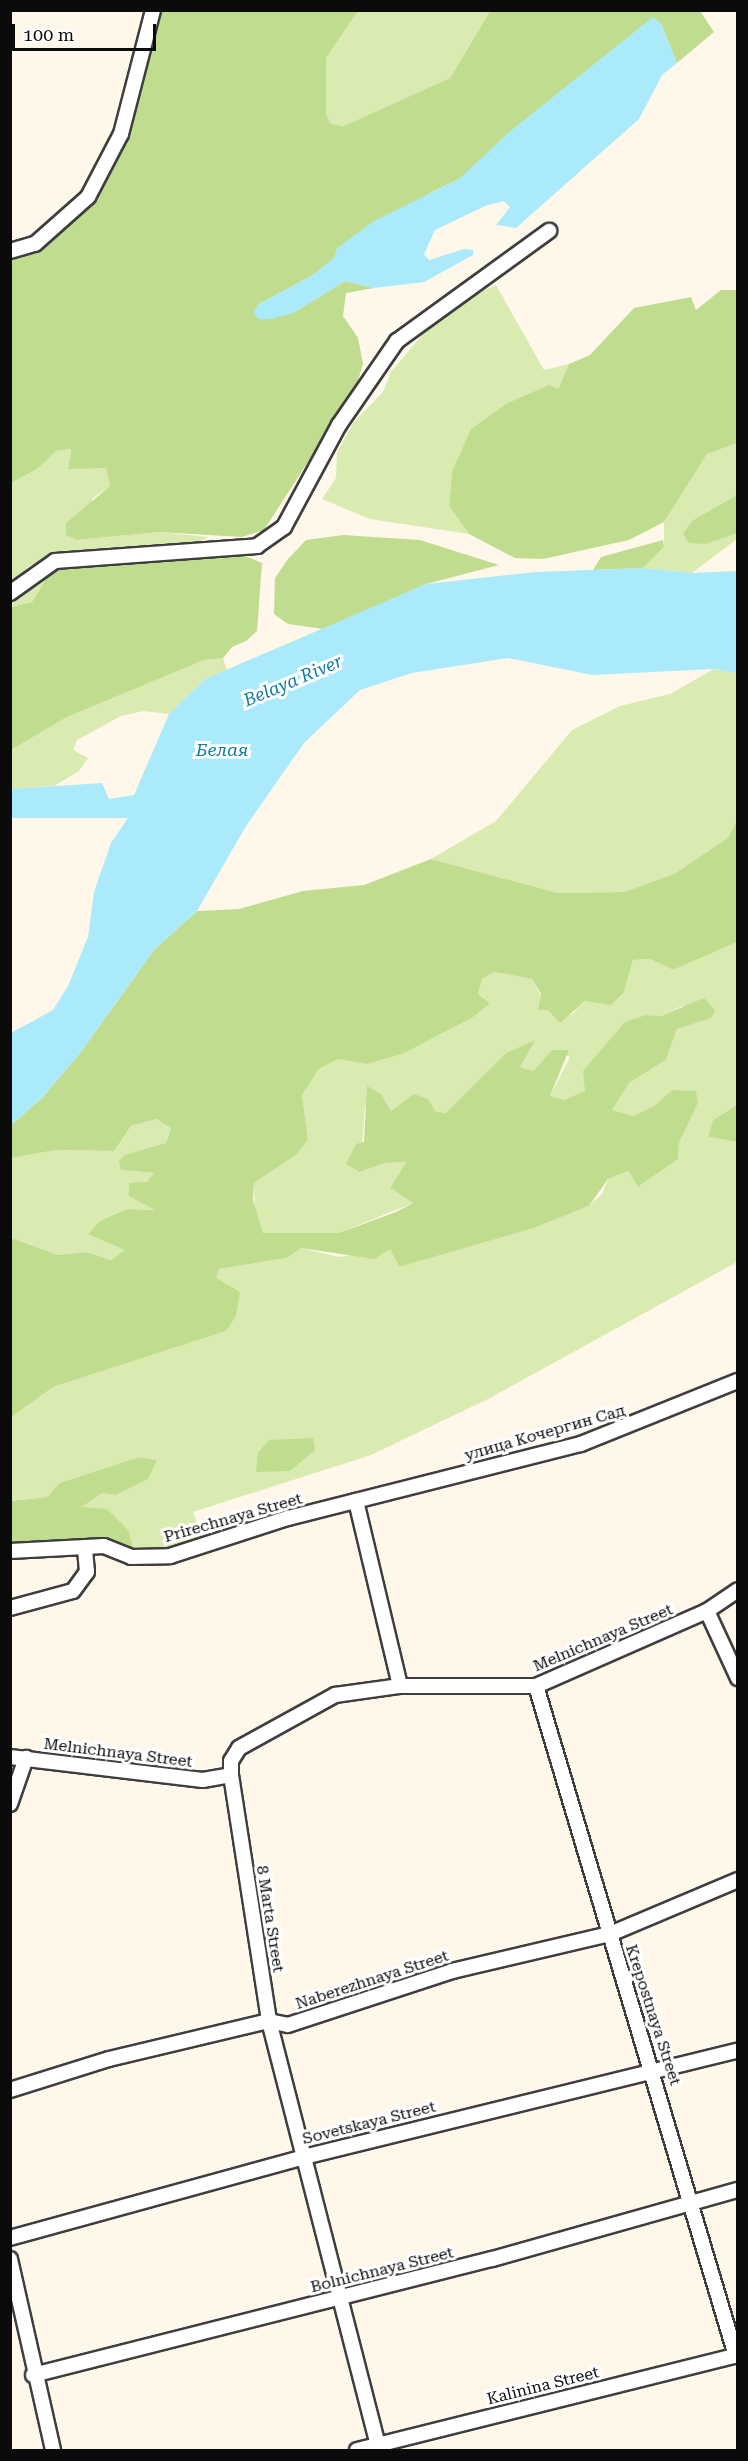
<!DOCTYPE html>
<meta charset="utf-8">
<style>
body{margin:0}
#map{position:relative;width:748px;height:2461px;overflow:hidden;background:#fff7e9;font-family:"Roboto Serif",serif}
div>[style]{position:absolute}
[style*='--x']{left:calc(var(--x)*1px);top:calc(var(--y)*1px);width:calc(var(--w)*1px);rotate:calc(var(--a)*1deg)}
.green>*{inset:0;background:#d9ebb1}
.forest>*{inset:0;background:#c0dd8f}
.water>*{inset:0;background:#aaeafa}
.roads{filter:drop-shadow(2px 0 #3e3e3e) drop-shadow(-2px 0 #3e3e3e) drop-shadow(0 2px #3e3e3e) drop-shadow(0 -2px #3e3e3e)}
.minor>*{height:14px;margin:-7px;padding:0 7px;transform-origin:7px;border-radius:7px;background:#fff}
span{translate:-50% -50%;white-space:nowrap;text-align:center;line-height:1.15;-webkit-text-stroke:6px #fff;paint-order:stroke}
.street-label{font-size:16px;color:#0b0b0b}
.water-label{font-size:18px;color:#0e7ca3;font-style:italic}
.frame{position:absolute;inset:0;border:12px solid #0b0b0b;pointer-events:none}
.scale{position:absolute;left:12px;top:24px;width:144px;height:27px;box-sizing:border-box;border:3px solid #0b0b0b;border-top:0;padding-left:8px;font-size:18px;line-height:21px;white-space:nowrap;color:#0b0b0b;-webkit-text-stroke:4px #fff;paint-order:stroke}
</style>
<div id="map">
<div class="green">
<div style="clip-path:polygon(358px 11px,464px 12px,490px 11px,450px 78px,345px 126px,331px 124px,326px 114px,326px 58px)"></div>
<div style="clip-path:polygon(496px 285px,544px 370px,569px 364px,558px 389px,452px 472px,449px 506px,469px 534px,370px 519px,322px 499px,336px 478px,337px 452px,354px 422px,383px 392px,391px 372px,423px 334px,466px 299px)"></div>
<div style="clip-path:polygon(737px 443px,737px 539px,692px 573px,643px 568px,664px 547px,664px 522px,707px 454px)"></div>
<div style="clip-path:polygon(71px 449px,68px 468px,106px 468px,110px 486px,93px 498px,77px 540px,159px 532px,209px 537px,196px 543px,53px 555px,28px 567px,11px 585px,11px 483px,37px 469px,56px 451px)"></div>
<div style="clip-path:polygon(48px 576px,32px 602px,11px 607px,10px 595px)"></div>
<div style="clip-path:polygon(223px 658px,227px 670px,205px 679px,169px 714px,144px 711px,121px 716px,77px 740px,73px 750px,88px 758px,79px 771px,54px 786px,11px 789px,11px 750px,67px 717px,204px 660px)"></div>
<div style="clip-path:polygon(714px 669px,737px 673px,737px 821px,729px 838px,674px 874px,624px 892px,558px 893px,431px 859px,496px 821px,572px 730px,620px 706px,670px 694px)"></div>
<div style="clip-path:polygon(737px 942px,737px 1105px,713px 1120px,708px 1137px,737px 1142px,737px 1262px,490px 1398px,371px 1455px,193px 1512px,204px 1543px,156px 1554px,133px 1548px,129px 1531px,82px 1507px,102px 1493px,116px 1495px,148px 1479px,156px 1460px,139px 1457px,61px 1483px,47px 1497px,11px 1501px,10px 1417px,53px 1387px,226px 1331px,215px 1278px,219px 1269px,287px 1258px,301px 1248px,339px 1257px,390px 1249px,399px 1267px,534px 1228px,589px 1206px,602px 1194px,608px 1179px,628px 1171px,638px 1187px,678px 1159px,679px 1143px,698px 1103px,672px 1090px,654px 1106px,633px 1116px,611px 1110px,629px 1083px,666px 1060px,677px 1029px,711px 1017px,682px 1006px,661px 1016px,646px 1015px,586px 1091px,564px 1101px,550px 1096px,570px 1057px,552px 1050px,533px 1071px,519px 1067px,533px 1041px,506px 1053px,447px 1113px,401px 1104px,391px 1111px,381px 1094px,365px 1107px,360px 1172px,385px 1163px,406px 1162px,390px 1188px,413px 1203px,339px 1233px,263px 1233px,255px 1215px,254px 1183px,296px 1155px,308px 1140px,302px 1095px,319px 1069px,338px 1059px,367px 1064px,490px 1003px,478px 994px,482px 979px,494px 972px,532px 979px,548px 1010px,571px 1015px,585px 1001px,624px 992px,633px 960px,650px 959px,673px 970px)"></div>
<div style="clip-path:polygon(156px 1119px,171px 1128px,166px 1143px,121px 1170px,155px 1173px,147px 1182px,157px 1210px,127px 1209px,100px 1221px,88px 1234px,126px 1250px,111px 1260px,86px 1252px,58px 1255px,11px 1238px,10px 1158px,56px 1150px,114px 1151px,131px 1126px)"></div>
</div>
<div class="forest">
<div style="clip-path:polygon(161px 11px,358px 11px,326px 58px,326px 114px,331px 124px,344px 126px,450px 78px,490px 11px,700px 11px,714px 32px,677px 63px,661px 24px,459px 179px,432px 192px,313px 275px,259px 304px,293px 313px,345px 281px,374px 288px,346px 293px,343px 316px,358px 338px,363px 364px,356px 387px,264px 530px,242px 537px,159px 532px,77px 540px,66px 535px,66px 523px,110px 486px,106px 468px,68px 469px,71px 449px,56px 451px,37px 469px,11px 483px,11px 258px,38px 247px,69px 221px,128px 127px)"></div>
<div style="clip-path:polygon(721px 290px,737px 290px,737px 443px,707px 454px,664px 522px,629px 540px,543px 559px,515px 558px,469px 534px,449px 506px,452px 472px,471px 429px,506px 404px,549px 385px,558px 389px,569px 364px,590px 355px,634px 308px,691px 297px,696px 310px)"></div>
<div style="clip-path:polygon(737px 495px,737px 533px,706px 544px,689px 543px,683px 534px,692px 521px)"></div>
<div style="clip-path:polygon(343px 535px,420px 540px,499px 565px,426px 584px,323px 629px,288px 624px,274px 614px,275px 578px,288px 559px,306px 540px)"></div>
<div style="clip-path:polygon(663px 540px,664px 547px,643px 568px,593px 570px,601px 557px)"></div>
<div style="clip-path:polygon(240px 554px,262px 563px,257px 631px,246px 641px,232px 647px,223px 658px,204px 660px,67px 717px,11px 750px,11px 607px,32px 602px,48px 576px,67px 566px)"></div>
<div style="clip-path:polygon(737px 821px,737px 942px,673px 970px,650px 959px,633px 960px,624px 992px,611px 1005px,585px 1001px,560px 1023px,548px 1010px,538px 1010px,541px 994px,532px 979px,494px 972px,482px 979px,478px 994px,490px 1003px,473px 1017px,404px 1053px,367px 1064px,338px 1059px,319px 1069px,302px 1095px,308px 1140px,296px 1155px,254px 1183px,253px 1200px,263px 1233px,339px 1233px,396px 1212px,413px 1203px,390px 1188px,406px 1162px,385px 1163px,360px 1172px,346px 1164px,356px 1144px,364px 1142px,367px 1086px,381px 1094px,391px 1111px,414px 1094px,428px 1099px,435px 1111px,446px 1113px,506px 1053px,535px 1040px,520px 1067px,533px 1071px,552px 1050px,569px 1050px,550px 1096px,564px 1100px,585px 1091px,583px 1071px,625px 1022px,646px 1015px,661px 1016px,704px 998px,715px 1010px,711px 1018px,677px 1029px,666px 1060px,629px 1083px,612px 1110px,633px 1116px,654px 1106px,672px 1090px,696px 1091px,698px 1103px,679px 1143px,678px 1159px,638px 1187px,628px 1171px,608px 1179px,589px 1206px,534px 1228px,399px 1267px,390px 1249px,374px 1259px,301px 1248px,287px 1258px,219px 1269px,216px 1278px,240px 1292px,236px 1316px,226px 1331px,53px 1387px,11px 1417px,11px 1238px,58px 1255px,86px 1252px,111px 1260px,125px 1250px,88px 1234px,100px 1221px,127px 1209px,155px 1210px,129px 1196px,129px 1183px,147px 1182px,154px 1173px,121px 1170px,119px 1161px,125px 1155px,166px 1143px,171px 1128px,156px 1119px,131px 1126px,114px 1151px,56px 1150px,11px 1158px,11px 1125px,42px 1098px,80px 1053px,154px 950px,197px 911px,239px 909px,303px 891px,364px 885px,431px 859px,558px 893px,624px 892px,674px 874px,728px 838px)"></div>
<div style="clip-path:polygon(737px 1105px,737px 1142px,708px 1137px,713px 1120px)"></div>
<div style="clip-path:polygon(313px 1438px,315px 1450px,290px 1471px,256px 1472px,258px 1453px,269px 1440px)"></div>
<div style="clip-path:polygon(139px 1457px,157px 1460px,148px 1479px,116px 1495px,102px 1493px,82px 1507px,107px 1509px,129px 1531px,133px 1548px,74px 1540px,11px 1547px,11px 1501px,47px 1497px,60px 1483px)"></div>
</div>
<div class="water">
<div style="clip-path:polygon(653px 17px,661px 24px,677px 63px,662px 75px,639px 119px,516px 228px,496px 225px,510px 207px,504px 201px,485px 206px,435px 230px,424px 254px,429px 260px,464px 249px,473px 250px,473px 255px,424px 282px,374px 288px,345px 281px,293px 313px,271px 319px,259px 319px,253px 313px,259px 304px,313px 275px,334px 258px,337px 248px,374px 221px,459px 179px,508px 133px)"></div>
<div style="clip-path:polygon(643px 568px,692px 573px,737px 571px,737px 673px,714px 669px,592px 675px,508px 658px,412px 673px,360px 690px,304px 743px,246px 826px,197px 911px,154px 950px,80px 1053px,42px 1098px,11px 1125px,11px 1033px,53px 1010px,68px 986px,88px 937px,94px 892px,111px 843px,128px 818px,11px 818px,11px 789px,102px 783px,109px 799px,134px 795px,169px 714px,205px 679px,426px 584px,536px 572px)"></div>
</div>
<div class="roads">
<div class="minor">
<div style="--x:10;--y:251;--w:26;--a:-16"></div>
<div style="--x:35;--y:244;--w:71;--a:-41.6"></div>
<div style="--x:88;--y:197;--w:71;--a:-62.4"></div>
<div style="--x:121;--y:134;--w:128;--a:-75.5"></div>
<div style="--x:10;--y:593;--w:55;--a:-35.4"></div>
<div style="--x:55;--y:561;--w:203;--a:-4.2"></div>
<div style="--x:257;--y:546;--w:33;--a:-35"></div>
<div style="--x:284;--y:527;--w:116;--a:-61.7"></div>
<div style="--x:339;--y:425;--w:102;--a:-55.4"></div>
<div style="--x:397;--y:341;--w:188;--a:-35.9"></div>
<div style="--x:356;--y:1501;--w:190;--a:76.6"></div>
<div style="--x:10;--y:1551;--w:94;--a:-3"></div>
<div style="--x:104;--y:1546;--w:29;--a:22"></div>
<div style="--x:131;--y:1557;--w:39;--a:-1"></div>
<div style="--x:170;--y:1556;--w:124;--a:-17.9"></div>
<div style="--x:288;--y:1518;--w:302;--a:-14.2"></div>
<div style="--x:581;--y:1444;--w:169;--a:-21.9"></div>
<div style="--x:10;--y:1608;--w:65;--a:-15.1"></div>
<div style="--x:73;--y:1591;--w:24;--a:-54"></div>
<div style="--x:87;--y:1572;--w:24;--a:-95"></div>
<div style="--x:707;--y:1611;--w:74;--a:65.2"></div>
<div style="--x:536;--y:1686;--w:699;--a:73.38"></div>
<div style="--x:10;--y:1757;--w:194;--a:6.8"></div>
<div style="--x:203;--y:1780;--w:28;--a:-10"></div>
<div style="--x:231;--y:1775;--w:14;--a:-90"></div>
<div style="--x:231;--y:1761;--w:15;--a:-58"></div>
<div style="--x:239;--y:1748;--w:110;--a:-28.9"></div>
<div style="--x:335;--y:1695;--w:66;--a:-7.9"></div>
<div style="--x:400;--y:1686;--w:136;--a:0"></div>
<div style="--x:536;--y:1686;--w:187;--a:-23.7"></div>
<div style="--x:707;--y:1611;--w:37;--a:-34"></div>
<div style="--x:231;--y:1775;--w:249;--a:81.2"></div>
<div style="--x:269;--y:2021;--w:443;--a:75.6"></div>
<div style="--x:10;--y:1804;--w:49;--a:-70.8"></div>
<div style="--x:10;--y:2090;--w:104;--a:-17.4"></div>
<div style="--x:109;--y:2059;--w:164;--a:-13.4"></div>
<div style="--x:269;--y:2021;--w:19;--a:12"></div>
<div style="--x:288;--y:2025;--w:173;--a:-18.2"></div>
<div style="--x:452;--y:1971;--w:162;--a:-13.2"></div>
<div style="--x:610;--y:1934;--w:139;--a:-22.9"></div>
<div style="--x:10;--y:2238;--w:305;--a:-15.4"></div>
<div style="--x:304;--y:2157;--w:447;--a:-13.8"></div>
<div style="--x:10;--y:2259;--w:196;--a:77.3"></div>
<div style="--x:33;--y:2375;--w:473;--a:-14.2"></div>
<div style="--x:492;--y:2259;--w:255;--a:-15.7"></div>
<div style="--x:357;--y:2450;--w:393;--a:-14"></div>
</div>
</div>
<div class="street-label">
<span style="left:545px;top:1433px;rotate:-16deg">улица Кочергин Сад</span>
<span style="left:233px;top:1518px;rotate:-16deg">Prirechnaya Street</span>
<span style="left:603px;top:1638px;rotate:-23deg">Melnichnaya Street</span>
<span style="left:118px;top:1753px;rotate:7deg">Melnichnaya Street</span>
<span style="left:270px;top:1919px;rotate:81deg">8 Marta Street</span>
<span style="left:372px;top:1980px;rotate:-18deg">Naberezhnaya Street</span>
<span style="left:653px;top:2015px;rotate:72deg">Krepostnaya Street</span>
<span style="left:369px;top:2123px;rotate:-14deg">Sovetskaya Street</span>
<span style="left:382px;top:2270px;rotate:-14deg">Bolnichnaya Street</span>
<span style="left:543px;top:2386px;rotate:-14deg">Kalinina Street</span>
</div>
<div class="water-label">
<span style="left:293px;top:681px;rotate:-23deg">Belaya River</span>
<span style="left:222px;top:750px">Белая</span>
</div>
<div class="frame"></div>
<div class="scale">100 m</div>
</div>
